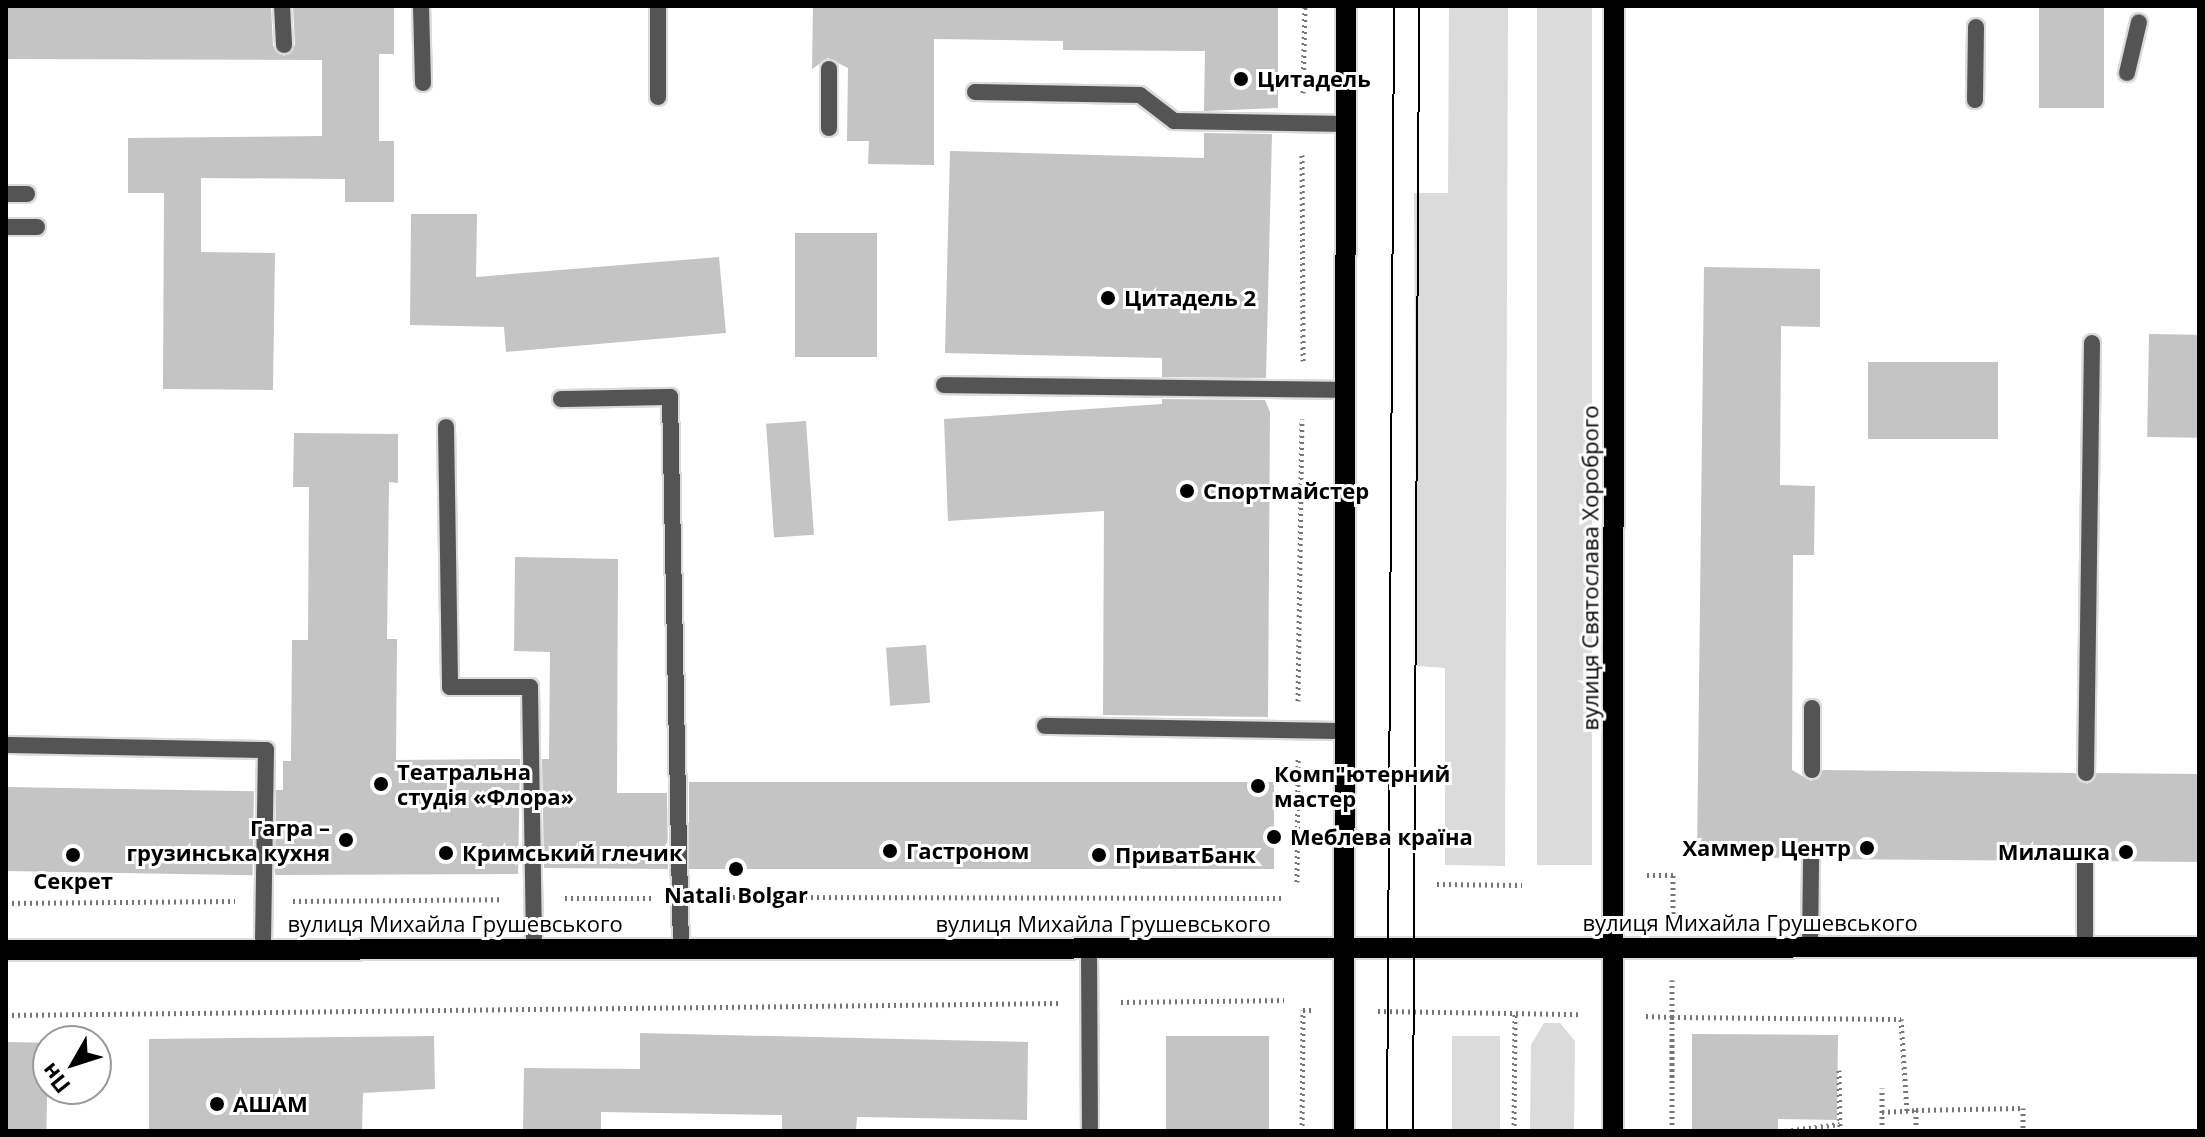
<!DOCTYPE html>
<meta charset="utf-8">
<style>
body{margin:0}
#map{position:relative;width:2205px;height:1137px;overflow:hidden;background:#fff;font-family:"Open Sans",sans-serif}
div>[style]{position:absolute}
[style*='--x']{left:calc(var(--x)*1px);top:calc(var(--y)*1px);width:calc(var(--w)*1px);rotate:calc(var(--a)*1deg)}
.green>*{inset:0;background:#dbdbdb;transform-origin:0 0}
.building>*{inset:0;background:#c4c4c4;transform-origin:0 0}
.path>*{height:5px;margin-top:-2.5px;transform-origin:0;background:repeating-linear-gradient(90deg,#767676 0 2px,transparent 0 6px)}
.roads{filter:drop-shadow(2px 0 #dbdbdb) drop-shadow(-2px 0 #dbdbdb) drop-shadow(0 2px #dbdbdb) drop-shadow(0 -2px #dbdbdb)}
.service>*{height:16px;margin:-8px;padding:0 8px;transform-origin:8px;border-radius:8px;background:#545454}
.primary>*{height:20px;margin:-10px;padding:0 10px;transform-origin:10px;border-radius:10px;background:#000}
.tram>*{height:2px;margin:-1px;padding:0 1px;transform-origin:1px;border-radius:1px;background:#000}
.dots>*{width:22px;height:22px;translate:-50% -50%;box-sizing:border-box;border:4px solid #fff;border-radius:50%}
span{translate:-50% -50%;white-space:nowrap;text-align:center;line-height:1.15;-webkit-text-stroke:6px #fff;paint-order:stroke}
.poi-label{font-size:22px;color:#000;font-weight:700}
.left{translate:0 -50%;text-align:left}
.right{translate:-100% -50%;text-align:right}
.street-label{font-size:22px;color:#000}
.frame{position:absolute;inset:0;border:8px solid #000;pointer-events:none}
.north{position:absolute;left:32px;top:1025px;width:80px;height:80px;box-sizing:border-box;background:#fff;border:2px solid #999;border-radius:50%;rotate:231deg;font-size:22px;font-weight:700;line-height:32px;text-align:center;color:#000}
.north::after{content:'';display:block;margin:auto;width:28px;height:36px;background:#000;clip-path:polygon(50% 0,100% 100%,50% 72%,0 100%)}
</style>
<div id="map">
<div class="green">
<div style="clip-path:polygon(1449px 6px,1508px 6px,1505px 866px,1445px 865px,1445px 668px,1417px 666px,1414px 193px,1448px 193px)"></div>
<div style="left:1537px;top:6px;width:55px;height:859px"></div>
<div style="clip-path:polygon(1544px 1023px,1560px 1023px,1575px 1041px,1574px 1131px,1530px 1131px,1531px 1045px)"></div>
<div style="left:1452px;top:1036px;width:48px;height:95px"></div>
</div>
<div class="building">
<div style="clip-path:polygon(6px 6px,271px 6px,273px 46px,284px 56px,295px 45px,293px 6px,394px 6px,394px 54px,379px 54px,379px 141px,394px 141px,394px 202px,345px 202px,345px 179px,201px 178px,201px 252px,275px 253px,273px 390px,163px 389px,164px 193px,128px 193px,128px 138px,322px 136px,322px 60px,6px 59px)"></div>
<div style="clip-path:polygon(813px 6px,1278px 6px,1278px 108px,1204px 111px,1205px 51px,1063px 50px,1063px 41px,934px 39px,934px 165px,868px 164px,869px 141px,847px 141px,848px 68px,828px 58px,812px 69px)"></div>
<div style="left:2039px;top:6px;width:65px;height:102px"></div>
<div style="clip-path:polygon(1204px 133px,1272px 134px,1266px 378px,1162px 377px,1162px 358px,945px 353px,950px 151px,1204px 158px)"></div>
<div style="clip-path:polygon(411px 214px,477px 214px,476px 277px,719px 257px,726px 333px,506px 352px,504px 327px,410px 325px)"></div>
<div style="left:795px;top:233px;width:82px;height:124px"></div>
<div style="clip-path:polygon(1704px 267px,1820px 269px,1820px 327px,1781px 326px,1780px 485px,1815px 486px,1814px 555px,1793px 555px,1792px 770px,1811px 781px,1823px 770px,2075px 773px,2087px 784px,2097px 773px,2199px 774px,2199px 862px,2096px 861px,2086px 850px,2074px 861px,1822px 859px,1810px 848px,1800px 858px,1697px 857px)"></div>
<div style="left:2149px;top:334px;width:50px;height:103px;rotate:1deg"></div>
<div style="left:1868px;top:362px;width:130px;height:77px"></div>
<div style="clip-path:polygon(1162px 399px,1265px 400px,1270px 412px,1268px 717px,1103px 715px,1104px 511px,948px 521px,944px 419px,1162px 404px)"></div>
<div style="left:806px;top:421px;width:114px;height:40px;rotate:86deg"></div>
<div style="clip-path:polygon(294px 433px,398px 434px,398px 483px,389px 482px,387px 639px,397px 639px,396px 760px,520px 759px,518px 874px,275px 875px,276px 790px,283px 790px,283px 761px,291px 761px,292px 640px,308px 640px,309px 487px,293px 487px)"></div>
<div style="clip-path:polygon(515px 557px,618px 559px,617px 793px,667px 793px,668px 869px,544px 868px,542px 759px,549px 759px,550px 652px,514px 651px)"></div>
<div style="left:926px;top:645px;width:58px;height:40px;rotate:86deg"></div>
<div style="left:689px;top:782px;width:585px;height:87px"></div>
<div style="left:6px;top:787px;width:248px;height:84px;rotate:1deg"></div>
<div style="clip-path:polygon(640px 1033px,1028px 1042px,1027px 1120px,857px 1117px,856px 1131px,782px 1131px,782px 1115px,601px 1112px,601px 1131px,523px 1131px,524px 1068px,640px 1069px)"></div>
<div style="clip-path:polygon(1692px 1034px,1838px 1035px,1837px 1120px,1778px 1119px,1778px 1131px,1692px 1131px)"></div>
<div style="clip-path:polygon(434px 1036px,435px 1089px,363px 1093px,362px 1131px,149px 1131px,149px 1039px)"></div>
<div style="left:1166px;top:1036px;width:103px;height:95px"></div>
<div style="left:6px;top:1042px;width:42px;height:89px;rotate:1deg"></div>
</div>
<div class="path">
<div style="--x:1303;--y:93;--w:87;--a:-88.7"></div>
<div style="--x:1302;--y:155;--w:206;--a:89.7"></div>
<div style="--x:1298;--y:701;--w:282;--a:-89.2"></div>
<div style="--x:1647;--y:875;--w:26;--a:0"></div>
<div style="--x:1673;--y:875;--w:39;--a:90"></div>
<div style="--x:1297;--y:882;--w:123;--a:-89.5"></div>
<div style="--x:1437;--y:884;--w:85;--a:0.7"></div>
<div style="--x:709;--y:897;--w:575;--a:0.1"></div>
<div style="--x:565;--y:898;--w:86;--a:0"></div>
<div style="--x:293;--y:901;--w:210;--a:-0.5"></div>
<div style="--x:6;--y:903;--w:229;--a:-0.5"></div>
<div style="--x:1121;--y:1002;--w:163;--a:-0.7"></div>
<div style="--x:1378;--y:1011;--w:202;--a:0.9"></div>
<div style="--x:6;--y:1015;--w:1053;--a:-0.65"></div>
<div style="--x:1646;--y:1016;--w:26;--a:2"></div>
<div style="--x:1672;--y:1017;--w:37;--a:-90"></div>
<div style="--x:1839;--y:1070;--w:61;--a:89.1"></div>
<div style="--x:1916;--y:1110;--w:107;--a:-1.1"></div>
<div style="--x:2023;--y:1108;--w:23;--a:90"></div>
<div style="--x:1882;--y:1112;--w:34;--a:-3"></div>
<div style="--x:1916;--y:1110;--w:21;--a:90"></div>
<div style="--x:1302;--y:1131;--w:121;--a:-89.5"></div>
<div style="--x:1303;--y:1010;--w:9;--a:0"></div>
<div style="--x:1514;--y:1131;--w:118;--a:-89.5"></div>
<div style="--x:1672;--y:1131;--w:114;--a:-90"></div>
<div style="--x:1672;--y:1017;--w:229;--a:0.5"></div>
<div style="--x:1901;--y:1019;--w:92;--a:86.3"></div>
<div style="--x:1785;--y:1131;--w:55;--a:-7.3"></div>
<div style="--x:1882;--y:1131;--w:43;--a:-90"></div>
</div>
<div class="roads">
<div class="service">
<div style="--x:282;--y:6;--w:39;--a:87"></div>
<div style="--x:421;--y:6;--w:77;--a:88.5"></div>
<div style="--x:658;--y:6;--w:91;--a:90"></div>
<div style="--x:2127;--y:73;--w:52;--a:-76.8"></div>
<div style="--x:975;--y:92;--w:165;--a:1"></div>
<div style="--x:1140;--y:95;--w:43;--a:37.4"></div>
<div style="--x:1174;--y:121;--w:171;--a:1"></div>
<div style="--x:1975;--y:100;--w:73;--a:-89.2"></div>
<div style="--x:829;--y:128;--w:59;--a:-90"></div>
<div style="--x:6;--y:194;--w:21;--a:0"></div>
<div style="--x:6;--y:227;--w:31;--a:0"></div>
<div style="--x:944;--y:385;--w:401;--a:0.7"></div>
<div style="--x:561;--y:399;--w:109;--a:-1.1"></div>
<div style="--x:670;--y:397;--w:551;--a:88.86"></div>
<div style="--x:446;--y:427;--w:260;--a:89.1"></div>
<div style="--x:450;--y:687;--w:80;--a:0"></div>
<div style="--x:530;--y:687;--w:262;--a:89.1"></div>
<div style="--x:1045;--y:726;--w:298;--a:1"></div>
<div style="--x:6;--y:745;--w:260;--a:1.1"></div>
<div style="--x:266;--y:750;--w:198;--a:90.9"></div>
<div style="--x:1812;--y:770;--w:62;--a:-90"></div>
<div style="--x:2086;--y:773;--w:430;--a:-89.2"></div>
<div style="--x:2085;--y:861;--w:87;--a:90"></div>
<div style="--x:1810;--y:946;--w:87;--a:-89.3"></div>
<div style="--x:1089;--y:947;--w:184;--a:89.7"></div>
</div>
<div class="primary">
<div style="--x:6;--y:950;--w:2193;--a:-0.08"></div>
<div style="--x:1344;--y:1131;--w:1125;--a:-89.9"></div>
<div style="--x:1613;--y:1131;--w:1125;--a:-89.95"></div>
</div>
</div>
<div class="tram">
<div style="--x:1387;--y:1131;--w:1125;--a:-89.64"></div>
<div style="--x:1413;--y:1131;--w:1125;--a:-89.69"></div>
</div>
<div class="dots">
<div style="left:1241px;top:79px;background:#000"></div>
<div style="left:1108px;top:298px;background:#000"></div>
<div style="left:1187px;top:491px;background:#000"></div>
<div style="left:381px;top:784px;background:#000"></div>
<div style="left:1258px;top:786px;background:#000"></div>
<div style="left:1274px;top:837px;background:#000"></div>
<div style="left:346px;top:840px;background:#000"></div>
<div style="left:1867px;top:848px;background:#000"></div>
<div style="left:890px;top:851px;background:#000"></div>
<div style="left:2126px;top:852px;background:#000"></div>
<div style="left:446px;top:853px;background:#000"></div>
<div style="left:73px;top:855px;background:#000"></div>
<div style="left:1099px;top:855px;background:#000"></div>
<div style="left:736px;top:869px;background:#000"></div>
<div style="left:217px;top:1104px;background:#000"></div>
</div>
<div class="poi-label">
<span class="left" style="left:1257px;top:79px">Цитадель</span>
<span class="left" style="left:1124px;top:298px">Цитадель 2</span>
<span class="left" style="left:1203px;top:491px">Спортмайстер</span>
<span class="left" style="left:397px;top:784px">Театральна<br>студія «Флора»</span>
<span class="left" style="left:1274px;top:786px">Комп"ютерний<br>мастер</span>
<span class="right" style="left:330px;top:840px">Гагра –<br>грузинська кухня</span>
<span class="left" style="left:1290px;top:837px">Меблева країна</span>
<span class="right" style="left:1851px;top:848px">Хаммер Центр</span>
<span class="left" style="left:906px;top:851px">Гастроном</span>
<span class="right" style="left:2110px;top:852px">Милашка</span>
<span class="left" style="left:462px;top:853px">Кримський глечик</span>
<span class="left" style="left:1115px;top:855px">ПриватБанк</span>
<span style="left:73px;top:881px">Секрет</span>
<span style="left:736px;top:895px">Natali Bolgar</span>
<span class="left" style="left:233px;top:1104px">АШАМ</span>
</div>
<div class="street-label">
<span style="left:1590px;top:568px;rotate:-90deg">вулиця Святослава Хороброго</span>
<span style="left:1750px;top:923px">вулиця Михайла Грушевського</span>
<span style="left:455px;top:924px">вулиця Михайла Грушевського</span>
<span style="left:1103px;top:924px">вулиця Михайла Грушевського</span>
</div>
<div class="frame"></div>
<div class="north">Пн</div>
</div>
